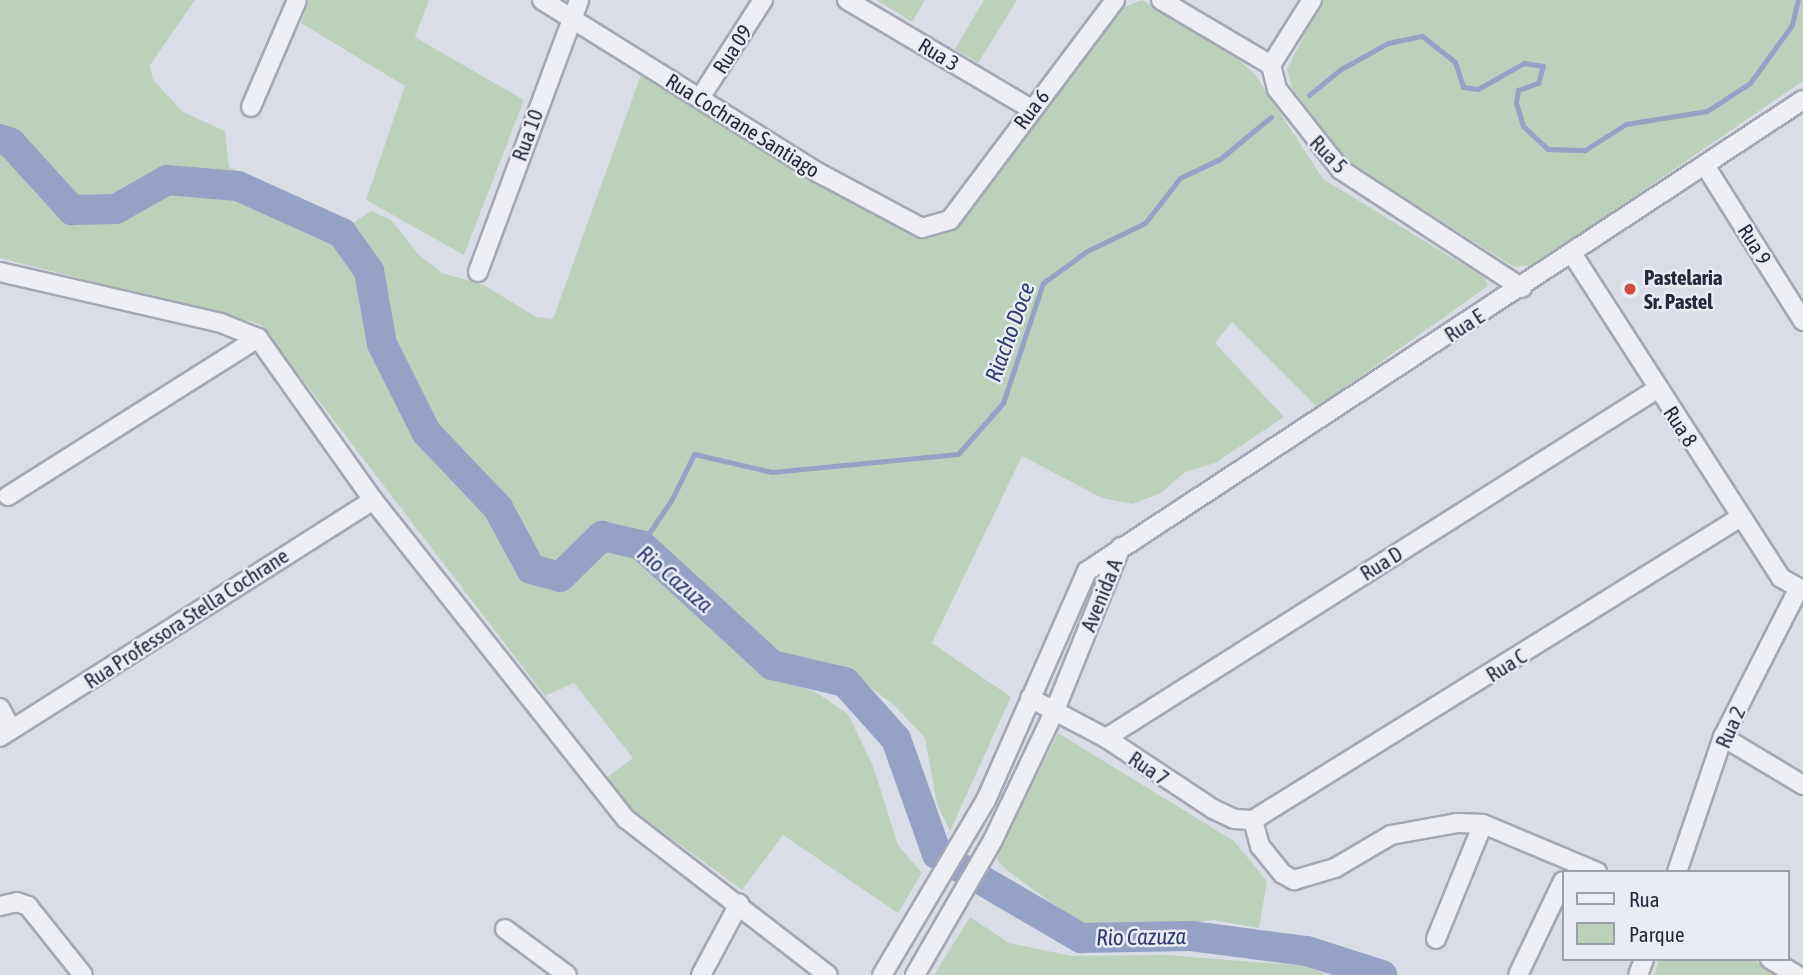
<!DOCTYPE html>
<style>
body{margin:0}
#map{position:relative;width:1803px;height:975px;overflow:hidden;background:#dbdde6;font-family:"Asap Condensed",sans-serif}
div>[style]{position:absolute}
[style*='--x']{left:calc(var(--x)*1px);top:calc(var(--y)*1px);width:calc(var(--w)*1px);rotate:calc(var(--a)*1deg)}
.green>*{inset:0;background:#bdd0bc}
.stream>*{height:5px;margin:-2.5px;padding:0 2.5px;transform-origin:2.5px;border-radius:2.5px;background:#96a1c6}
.river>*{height:30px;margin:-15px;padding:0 15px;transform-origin:15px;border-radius:15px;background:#96a1c6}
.roads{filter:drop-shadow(2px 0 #a5a7b3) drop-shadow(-2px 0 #a5a7b3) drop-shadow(0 2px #a5a7b3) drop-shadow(0 -2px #a5a7b3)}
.street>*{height:18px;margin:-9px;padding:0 9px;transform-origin:9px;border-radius:9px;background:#eeeff4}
.dots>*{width:19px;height:19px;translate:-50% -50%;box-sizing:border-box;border:4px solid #eaecf4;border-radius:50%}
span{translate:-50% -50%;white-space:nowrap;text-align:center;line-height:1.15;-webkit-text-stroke:5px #eaecf4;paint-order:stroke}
.street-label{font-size:21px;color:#26283c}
.poi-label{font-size:21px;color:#26283c;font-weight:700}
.left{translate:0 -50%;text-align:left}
.water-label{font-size:23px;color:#303d6f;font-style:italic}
.legend{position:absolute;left:1562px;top:870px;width:228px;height:91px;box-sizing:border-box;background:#eaecf4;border:2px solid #9c9eaa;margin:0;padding:9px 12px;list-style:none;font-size:21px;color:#26283c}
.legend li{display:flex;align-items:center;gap:14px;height:35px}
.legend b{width:35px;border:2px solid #9c9eaa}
</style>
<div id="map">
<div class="green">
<div style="clip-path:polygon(0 0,195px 0,150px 65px,153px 80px,183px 112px,225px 131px,229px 167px,350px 225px,371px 211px,391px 220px,419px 255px,442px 273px,484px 285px,536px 317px,553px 319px,642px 72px,817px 183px,920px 236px,942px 233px,956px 224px,1124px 7px,1142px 0,1233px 55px,1255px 74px,1323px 179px,1485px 278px,1488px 286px,1317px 407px,1232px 322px,1215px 343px,1284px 417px,1215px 463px,1185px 472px,1161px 493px,1132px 504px,1102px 498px,1022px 456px,932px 643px,1011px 697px,950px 831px,937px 804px,925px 738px,893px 704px,852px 674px,799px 656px,774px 674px,817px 693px,848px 714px,873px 766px,898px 845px,922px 873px,898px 913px,783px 835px,742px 890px,638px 814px,603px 780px,633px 758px,574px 683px,545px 696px,260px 324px,0 258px)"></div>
<div style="clip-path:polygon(309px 0,429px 0,415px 37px,524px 100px,464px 255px,366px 200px,405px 86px,301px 23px)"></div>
<div style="clip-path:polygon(877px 0,925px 0,912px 22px)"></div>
<div style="clip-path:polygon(984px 0,1017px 0,978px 63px,955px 49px)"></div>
<div style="clip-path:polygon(1322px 0,1803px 0,1803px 81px,1534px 265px,1514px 267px,1348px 162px,1292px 88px,1287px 69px)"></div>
<div style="clip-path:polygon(1058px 733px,1234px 841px,1267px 881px,1259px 928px,1213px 920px,1124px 932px,1094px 927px,1067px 914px,1005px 869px,996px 857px)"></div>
<div style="clip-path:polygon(970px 917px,1009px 943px,1072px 956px,1165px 955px,1309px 966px,1326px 975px,934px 975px)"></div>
<div style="clip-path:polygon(1659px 959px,1753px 959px,1779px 975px,1654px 975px)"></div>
</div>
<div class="stream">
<div style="--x:1309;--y:95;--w:41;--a:-39.1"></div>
<div style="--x:1341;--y:69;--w:54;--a:-29"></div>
<div style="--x:1388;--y:43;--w:35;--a:-12"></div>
<div style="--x:1422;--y:36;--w:42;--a:38.2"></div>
<div style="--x:1455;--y:62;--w:26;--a:72"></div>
<div style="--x:1463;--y:87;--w:15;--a:8"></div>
<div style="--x:1478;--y:89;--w:53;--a:-29.5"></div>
<div style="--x:1524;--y:63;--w:19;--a:9"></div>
<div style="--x:1543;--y:66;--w:18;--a:106"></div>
<div style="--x:1538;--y:83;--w:21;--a:161"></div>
<div style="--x:1518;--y:90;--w:13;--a:99"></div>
<div style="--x:1516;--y:103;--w:24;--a:73"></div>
<div style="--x:1523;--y:126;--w:34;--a:43"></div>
<div style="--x:1548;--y:149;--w:37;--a:2"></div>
<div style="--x:1585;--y:150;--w:49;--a:-32.4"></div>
<div style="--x:1626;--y:124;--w:82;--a:-9.1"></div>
<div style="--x:1707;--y:111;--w:51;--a:-33.1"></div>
<div style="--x:1750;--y:83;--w:72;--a:-54.1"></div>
<div style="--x:1792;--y:25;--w:26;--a:-77"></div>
<div style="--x:641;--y:545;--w:55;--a:-56"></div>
<div style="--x:672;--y:499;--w:50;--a:-63.9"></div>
<div style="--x:694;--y:454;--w:80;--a:13"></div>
<div style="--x:772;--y:472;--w:187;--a:-5.5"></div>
<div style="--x:958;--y:454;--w:68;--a:-48.6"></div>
<div style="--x:1003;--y:403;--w:126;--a:-71.6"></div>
<div style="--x:1043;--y:283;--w:54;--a:-36"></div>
<div style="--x:1087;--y:251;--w:64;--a:-25.8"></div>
<div style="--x:1145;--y:223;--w:57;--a:-52.1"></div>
<div style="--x:1180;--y:178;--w:44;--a:-25.4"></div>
<div style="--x:1220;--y:159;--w:66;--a:-39.5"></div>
</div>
<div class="river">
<div style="--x:0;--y:139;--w:12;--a:20"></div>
<div style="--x:11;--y:143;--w:91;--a:47.7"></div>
<div style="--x:72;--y:210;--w:44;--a:-1.3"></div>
<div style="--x:116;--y:209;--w:59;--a:-29.6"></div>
<div style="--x:167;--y:180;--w:71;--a:4.8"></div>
<div style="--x:238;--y:186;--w:114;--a:24.3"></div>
<div style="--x:342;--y:233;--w:47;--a:54.6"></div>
<div style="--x:369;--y:271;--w:74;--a:79.9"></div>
<div style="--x:382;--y:344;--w:98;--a:63.4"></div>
<div style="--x:426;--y:432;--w:105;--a:46.5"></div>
<div style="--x:498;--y:508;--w:69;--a:61.6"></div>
<div style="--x:531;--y:569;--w:30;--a:15"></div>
<div style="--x:560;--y:577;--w:59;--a:-44.3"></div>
<div style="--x:602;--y:536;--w:40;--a:13"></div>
<div style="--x:641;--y:545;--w:178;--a:42.5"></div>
<div style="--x:772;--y:665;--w:75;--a:13.1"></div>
<div style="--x:845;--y:682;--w:76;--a:48.2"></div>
<div style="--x:896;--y:739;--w:122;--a:70.4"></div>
<div style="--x:937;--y:854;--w:167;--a:30.3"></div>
<div style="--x:1081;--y:938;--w:110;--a:-1"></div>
<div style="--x:1191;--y:936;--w:117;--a:7.4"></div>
<div style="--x:1307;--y:951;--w:79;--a:17.7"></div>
</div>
<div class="roads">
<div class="street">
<div style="--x:542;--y:0;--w:327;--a:32"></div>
<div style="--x:819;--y:173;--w:117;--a:28.1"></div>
<div style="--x:922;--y:228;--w:29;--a:-16"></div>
<div style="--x:950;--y:220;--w:275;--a:-53.1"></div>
<div style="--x:847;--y:0;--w:214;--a:30.6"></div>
<div style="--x:1161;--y:0;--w:128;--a:30.6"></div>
<div style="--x:1271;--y:65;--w:25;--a:76"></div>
<div style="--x:1277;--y:89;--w:103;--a:51.7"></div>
<div style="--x:1341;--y:170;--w:216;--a:33.1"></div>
<div style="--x:1271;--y:65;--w:77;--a:-57.8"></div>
<div style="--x:700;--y:98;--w:117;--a:-57.3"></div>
<div style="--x:251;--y:107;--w:116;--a:-66.7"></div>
<div style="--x:1706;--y:167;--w:182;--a:57.8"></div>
<div style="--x:1573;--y:255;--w:384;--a:57.2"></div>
<div style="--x:1781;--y:578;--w:25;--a:29"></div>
<div style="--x:0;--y:272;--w:227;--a:13"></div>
<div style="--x:221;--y:323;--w:40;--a:22"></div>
<div style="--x:258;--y:338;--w:199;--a:54.6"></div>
<div style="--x:373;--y:500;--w:407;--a:51.6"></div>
<div style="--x:626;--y:819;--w:255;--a:37.7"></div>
<div style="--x:478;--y:272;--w:290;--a:-69.6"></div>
<div style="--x:8;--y:496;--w:296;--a:-32.3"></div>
<div style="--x:1030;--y:698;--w:86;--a:27.8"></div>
<div style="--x:1106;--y:738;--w:128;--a:33.6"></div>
<div style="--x:1213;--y:809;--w:23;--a:25"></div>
<div style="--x:1234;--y:819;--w:19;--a:3"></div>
<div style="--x:1253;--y:820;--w:574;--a:-31.84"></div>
<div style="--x:0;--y:708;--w:24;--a:62"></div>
<div style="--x:0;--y:737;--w:442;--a:-32.4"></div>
<div style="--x:1723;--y:737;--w:93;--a:31"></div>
<div style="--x:1106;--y:738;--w:652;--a:-32.35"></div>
<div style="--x:1253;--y:820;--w:27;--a:75"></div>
<div style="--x:1260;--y:846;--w:36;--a:51"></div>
<div style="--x:1283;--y:874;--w:13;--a:29"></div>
<div style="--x:1294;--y:880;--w:43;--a:-16.3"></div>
<div style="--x:1335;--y:868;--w:65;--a:-30.5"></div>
<div style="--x:1391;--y:835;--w:68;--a:-10.2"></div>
<div style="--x:1458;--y:823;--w:25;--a:2"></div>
<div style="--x:1483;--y:824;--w:124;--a:22.8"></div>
<div style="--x:1677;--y:872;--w:143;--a:-71.2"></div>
<div style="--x:1723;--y:737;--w:167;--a:-63"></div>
<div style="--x:0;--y:906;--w:17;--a:-13"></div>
<div style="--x:17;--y:902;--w:12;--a:20"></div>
<div style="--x:28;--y:906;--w:88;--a:51.4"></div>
<div style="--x:505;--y:929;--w:77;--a:36.6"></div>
<div style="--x:1436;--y:939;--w:124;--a:-67.8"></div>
<div style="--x:1770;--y:959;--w:31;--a:31"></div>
<div style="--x:701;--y:975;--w:81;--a:-61.8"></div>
<div style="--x:882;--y:975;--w:204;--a:-59.3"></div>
<div style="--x:986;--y:800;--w:250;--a:-66.2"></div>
<div style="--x:1087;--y:571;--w:857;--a:-33.34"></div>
<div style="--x:915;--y:975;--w:156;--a:-60"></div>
<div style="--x:993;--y:840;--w:144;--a:-64.5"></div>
<div style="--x:1055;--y:710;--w:176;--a:-68"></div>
<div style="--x:1518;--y:975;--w:104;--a:-64.4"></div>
<div style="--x:1638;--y:975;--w:17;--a:-69"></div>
</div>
</div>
<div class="dots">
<div style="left:1630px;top:289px;background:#cd4c3e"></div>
</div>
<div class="street-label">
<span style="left:732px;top:49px;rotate:-57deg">Rua 09</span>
<span style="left:939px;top:54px;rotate:31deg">Rua 3</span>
<span style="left:1031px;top:109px;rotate:-53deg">Rua 6</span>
<span style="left:743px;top:125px;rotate:32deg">Rua Cochrane Santiago</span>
<span style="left:527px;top:135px;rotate:-70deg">Rua 10</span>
<span style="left:1329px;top:154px;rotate:46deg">Rua 5</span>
<span style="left:1755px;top:244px;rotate:58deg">Rua 9</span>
<span style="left:1464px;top:325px;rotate:-33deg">Rua E</span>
<span style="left:1681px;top:426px;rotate:57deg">Rua 8</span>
<span style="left:1381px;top:563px;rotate:-32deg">Rua D</span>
<span style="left:1101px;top:595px;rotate:-68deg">Avenida A</span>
<span style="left:186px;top:618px;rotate:-33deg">Rua Professora Stella Cochrane</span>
<span style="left:1506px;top:665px;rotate:-32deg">Rua C</span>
<span style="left:1730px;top:727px;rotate:-66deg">Rua 2</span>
<span style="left:1149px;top:768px;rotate:34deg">Rua 7</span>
</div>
<div class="poi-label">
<span class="left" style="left:1644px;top:289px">Pastelaria<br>Sr. Pastel</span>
</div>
<div class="water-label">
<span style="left:1010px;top:332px;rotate:-70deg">Riacho Doce</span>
<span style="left:675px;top:579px;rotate:40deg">Rio Cazuza</span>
<span style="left:1141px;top:937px;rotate:-1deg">Rio Cazuza</span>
</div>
<ul class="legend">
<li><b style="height:9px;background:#eeeff4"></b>Rua</li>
<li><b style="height:19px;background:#bdd0bc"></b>Parque</li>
</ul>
</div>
